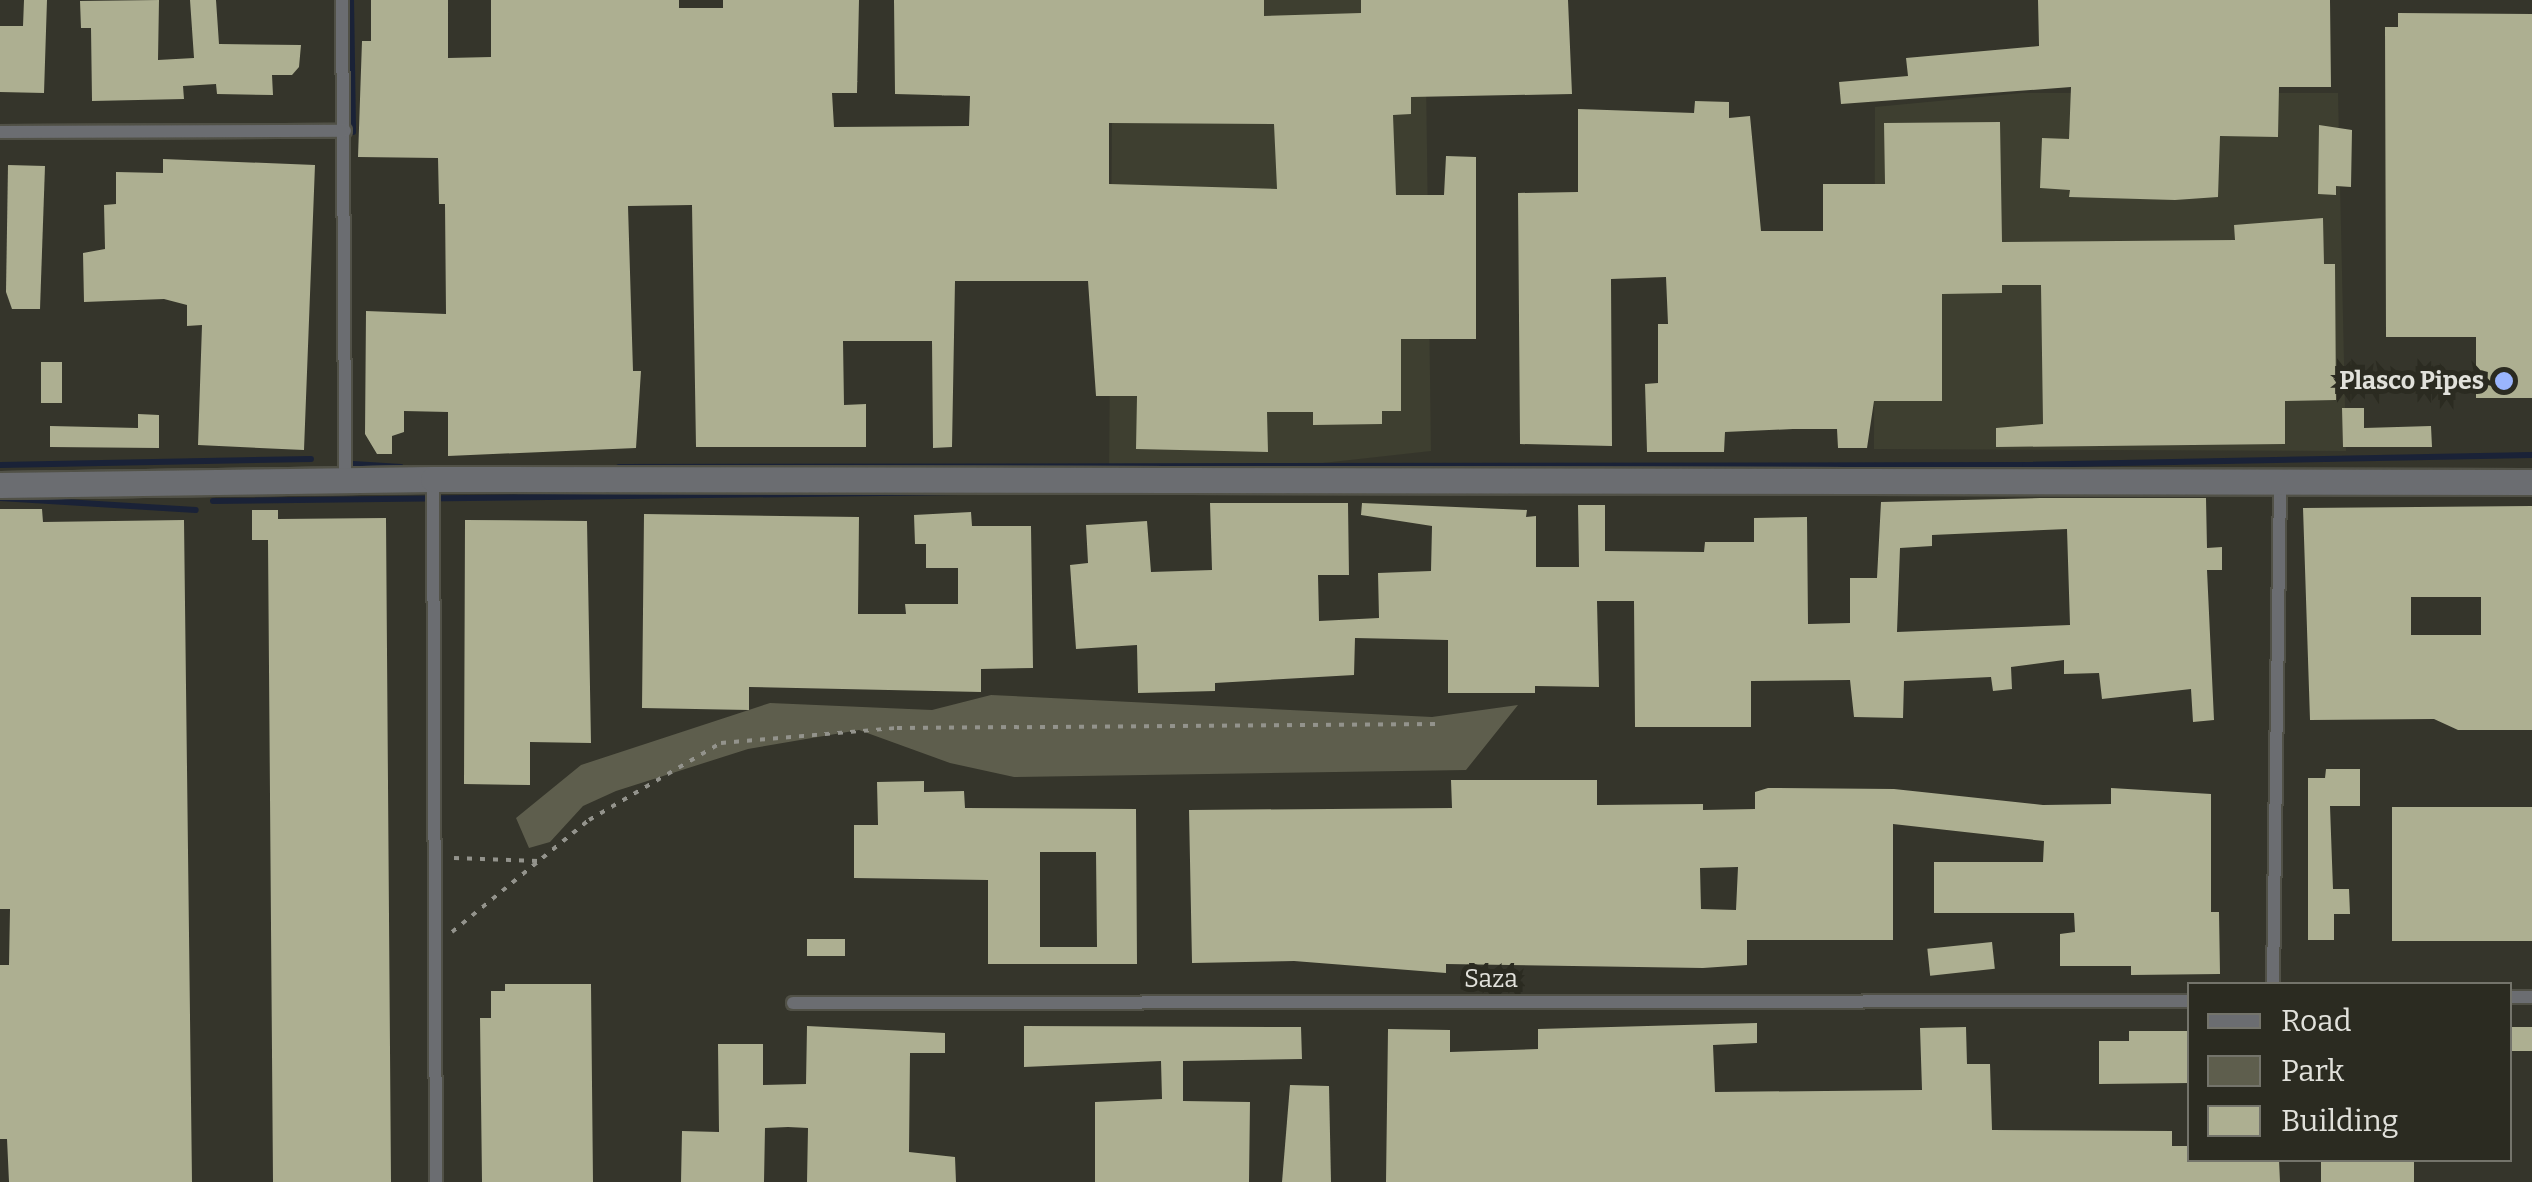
<!DOCTYPE html>
<style>
body{margin:0}
#map{position:relative;width:2532px;height:1182px;overflow:hidden;background:#35352b;font-family:Bitter,serif}
div>[style]{position:absolute}
[style*='--x']{left:calc(var(--x)*1px);top:calc(var(--y)*1px);width:calc(var(--w)*1px);rotate:calc(var(--a)*1deg)}
.built>*{inset:0;background:#3e3f30}
.green>*{inset:0;background:#5e5e4d}
.stream>*{height:6px;margin:-3px;padding:0 3px;transform-origin:3px;border-radius:3px;background:#1a2237}
.building>*{inset:0;background:#adaf91;transform-origin:0 0}
.path>*{height:4px;margin-top:-2px;transform-origin:0;background:repeating-linear-gradient(90deg,#93938c 0 5px,transparent 0 13px)}
.roads{filter:drop-shadow(2px 0 #515147) drop-shadow(-2px 0 #515147) drop-shadow(0 2px #515147) drop-shadow(0 -2px #515147)}
.lane>*{height:12px;margin:-6px;padding:0 6px;transform-origin:6px;border-radius:6px;background:#6b6d71}
.street>*{height:25px;margin:-12.5px;padding:0 12.5px;transform-origin:12.5px;border-radius:12.5px;background:#6b6d71}
.dots>*{width:28px;height:28px;translate:-50% -50%;box-sizing:border-box;border:5px solid #2b2b21;border-radius:50%}
span{translate:-50% -50%;white-space:nowrap;text-align:center;line-height:1.15;-webkit-text-stroke:10px #2b2b21;paint-order:stroke}
.poi-label{font-size:25px;color:#e1e1db;font-weight:700}
.right{translate:-100% -50%;text-align:right}
.street-label{font-size:25px;color:#e1e1db}
.legend{position:absolute;left:2187px;top:982px;width:325px;height:180px;box-sizing:border-box;background:#2b2b21;border:2px solid #74746b;margin:0;padding:12px 18px;list-style:none;font-size:30px;color:#e1e1db}
.legend li{display:flex;align-items:center;gap:20px;height:50px}
.legend b{width:50px;border:2px solid #74746b}
</style>
<div id="map">
<div class="built">
<div style="clip-path:polygon(1113px 0,1425px 0,1431px 451px,1278px 468px,1109px 473px)"></div>
<div style="clip-path:polygon(2022px 93px,2338px 93px,2346px 451px,1874px 449px,1875px 107px)"></div>
</div>
<div class="green">
<div style="clip-path:polygon(991px 695px,1432px 717px,1518px 705px,1466px 770px,1014px 777px,950px 763px,859px 730px,748px 749px,616px 791px,583px 806px,550px 842px,529px 848px,516px 818px,581px 765px,770px 703px,932px 710px)"></div>
</div>
<div class="stream">
<div style="--x:351;--y:0;--w:132;--a:89.1"></div>
<div style="--x:353;--y:464;--w:48;--a:3.6"></div>
<div style="--x:0;--y:465;--w:311;--a:-1.1"></div>
<div style="--x:619;--y:467;--w:1406;--a:-0.08"></div>
<div style="--x:2025;--y:465;--w:507;--a:-1.13"></div>
<div style="--x:0;--y:498;--w:196;--a:3.5"></div>
<div style="--x:213;--y:501;--w:745;--a:-0.69"></div>
</div>
<div class="building">
<div style="clip-path:polygon(24px 0,47px 0,44px 93px,0 92px,0 26px,23px 26px)"></div>
<div style="clip-path:polygon(159px 0,158px 60px,194px 58px,190px 0,216px 0,219px 44px,301px 45px,299px 67px,292px 75px,272px 75px,273px 95px,217px 94px,216px 84px,183px 86px,184px 99px,92px 101px,91px 28px,81px 28px,80px 1px)"></div>
<div style="clip-path:polygon(evenodd,371px 0,448px 0,448px 58px,491px 57px,491px 0,679px 0,679px 8px,723px 8px,723px 0,859px 0,857px 93px,832px 93px,834px 127px,969px 126px,970px 96px,895px 94px,894px 0,1264px 0,1264px 16px,1361px 13px,1361px 0,1568px 0,1572px 94px,1411px 97px,1411px 114px,1393px 115px,1396px 195px,1444px 195px,1446px 156px,1476px 157px,1476px 339px,1401px 339px,1401px 411px,1382px 411px,1382px 424px,1313px 425px,1313px 412px,1267px 412px,1268px 452px,1136px 449px,1137px 396px,1096px 396px,1088px 281px,955px 281px,952px 447px,933px 448px,932px 341px,843px 341px,844px 405px,866px 404px,866px 447px,696px 447px,692px 205px,628px 206px,633px 371px,641px 371px,636px 448px,448px 456px,448px 412px,404px 411px,404px 432px,392px 436px,392px 454px,377px 454px,365px 434px,366px 311px,446px 314px,445px 204px,439px 204px,438px 158px,358px 157px,362px 41px,371px 41px,371px 0,1109px 123px,1274px 124px,1277px 189px,1109px 184px,1109px 123px)"></div>
<div style="clip-path:polygon(2038px 0,2330px 0,2331px 87px,2279px 87px,2278px 137px,2220px 136px,2218px 197px,2175px 200px,2069px 197px,2070px 190px,2040px 188px,2042px 138px,2069px 139px,2071px 87px,1841px 104px,1839px 82px,1908px 76px,1906px 58px,2039px 46px)"></div>
<div style="clip-path:polygon(2398px 13px,2532px 14px,2532px 398px,2476px 398px,2476px 337px,2386px 337px,2385px 27px,2398px 27px)"></div>
<div style="clip-path:polygon(1695px 101px,1729px 102px,1729px 118px,1750px 116px,1761px 231px,1823px 231px,1823px 184px,1885px 184px,1884px 123px,2000px 122px,2002px 242px,2235px 240px,2234px 225px,2323px 218px,2324px 264px,2335px 264px,2336px 400px,2285px 401px,2285px 444px,1996px 447px,1996px 428px,2043px 424px,2041px 285px,2002px 285px,2002px 293px,1942px 294px,1942px 401px,1874px 401px,1867px 448px,1838px 448px,1837px 429px,1793px 429px,1725px 432px,1724px 452px,1647px 452px,1645px 384px,1658px 383px,1658px 324px,1668px 324px,1666px 277px,1611px 279px,1612px 446px,1520px 444px,1518px 193px,1578px 192px,1578px 109px,1694px 113px)"></div>
<div style="clip-path:polygon(2319px 125px,2352px 130px,2351px 187px,2336px 186px,2336px 195px,2318px 194px)"></div>
<div style="clip-path:polygon(163px 159px,315px 165px,304px 450px,198px 445px,202px 325px,187px 326px,187px 305px,164px 299px,84px 302px,83px 253px,105px 249px,104px 205px,116px 204px,116px 172px,163px 173px)"></div>
<div style="clip-path:polygon(8px 165px,45px 166px,40px 309px,12px 309px,6px 292px)"></div>
<div style="left:41px;top:362px;width:21px;height:41px"></div>
<div style="clip-path:polygon(2342px 408px,2364px 408px,2364px 428px,2431px 426px,2432px 447px,2343px 447px)"></div>
<div style="clip-path:polygon(138px 414px,159px 415px,159px 448px,50px 447px,50px 426px,138px 428px)"></div>
<div style="clip-path:polygon(evenodd,2040px 498px,2206px 498px,2207px 548px,2222px 547px,2222px 570px,2207px 570px,2214px 720px,2193px 722px,2191px 689px,2102px 699px,2099px 673px,2064px 674px,2064px 660px,2011px 667px,2012px 689px,1993px 691px,1991px 677px,1904px 681px,1903px 718px,1854px 717px,1850px 680px,1751px 681px,1751px 727px,1635px 727px,1634px 601px,1597px 601px,1599px 687px,1535px 686px,1535px 693px,1448px 693px,1448px 640px,1355px 638px,1354px 675px,1215px 683px,1215px 691px,1138px 693px,1137px 645px,1076px 649px,1070px 565px,1088px 563px,1086px 525px,1147px 521px,1151px 572px,1212px 570px,1210px 503px,1348px 503px,1349px 575px,1318px 575px,1319px 621px,1379px 618px,1378px 573px,1431px 571px,1432px 526px,1361px 515px,1362px 503px,1527px 510px,1526px 517px,1536px 516px,1536px 567px,1579px 567px,1578px 505px,1605px 505px,1605px 551px,1704px 552px,1705px 542px,1754px 542px,1754px 518px,1807px 517px,1808px 624px,1850px 623px,1850px 578px,1877px 578px,1881px 502px,2040px 498px,2067px 529px,2070px 625px,1897px 632px,1900px 548px,1932px 546px,1932px 535px,2067px 529px)"></div>
<div style="clip-path:polygon(evenodd,2532px 506px,2532px 730px,2458px 730px,2434px 719px,2310px 720px,2303px 508px,2532px 506px,2411px 597px,2481px 597px,2481px 635px,2411px 635px,2411px 597px)"></div>
<div style="clip-path:polygon(0 509px,42px 509px,43px 522px,184px 520px,192px 1182px,9px 1182px,7px 1139px,0 1139px,0 965px,9px 965px,10px 909px,0 909px)"></div>
<div style="clip-path:polygon(252px 510px,278px 510px,278px 519px,386px 518px,391px 1182px,273px 1182px,268px 540px,252px 540px)"></div>
<div style="clip-path:polygon(971px 512px,972px 526px,1031px 526px,1033px 668px,981px 669px,981px 692px,749px 687px,749px 710px,642px 708px,644px 514px,859px 517px,858px 614px,906px 614px,905px 604px,958px 604px,958px 568px,926px 568px,926px 544px,915px 544px,914px 515px)"></div>
<div style="clip-path:polygon(465px 520px,587px 521px,591px 743px,530px 742px,530px 785px,464px 784px)"></div>
<div style="clip-path:polygon(2326px 769px,2360px 769px,2360px 806px,2330px 806px,2333px 889px,2349px 889px,2350px 914px,2334px 914px,2334px 940px,2308px 940px,2308px 778px,2325px 778px)"></div>
<div style="clip-path:polygon(evenodd,1451px 780px,1597px 780px,1597px 805px,1703px 804px,1703px 810px,1755px 809px,1755px 792px,1768px 788px,1894px 789px,2043px 805px,2111px 804px,2111px 788px,2211px 794px,2211px 912px,2219px 912px,2220px 974px,2131px 975px,2131px 966px,2060px 966px,2060px 934px,2075px 932px,2074px 913px,1934px 913px,1934px 862px,2043px 862px,2044px 841px,1893px 824px,1893px 940px,1747px 940px,1747px 965px,1703px 968px,1446px 964px,1446px 973px,1294px 961px,1192px 963px,1189px 810px,1452px 808px,1451px 780px,1738px 867px,1736px 910px,1701px 909px,1700px 868px,1738px 867px)"></div>
<div style="clip-path:polygon(evenodd,924px 781px,924px 792px,964px 791px,965px 808px,1136px 809px,1137px 964px,988px 964px,988px 880px,854px 878px,854px 825px,878px 825px,877px 782px,924px 781px,1040px 852px,1096px 852px,1097px 947px,1040px 947px,1040px 852px)"></div>
<div style="left:2392px;top:807px;width:140px;height:134px"></div>
<div style="left:807px;top:939px;width:38px;height:17px"></div>
<div style="left:1992px;top:942px;width:27px;height:65px;rotate:84deg"></div>
<div style="clip-path:polygon(505px 984px,591px 984px,593px 1182px,482px 1182px,480px 1018px,491px 1018px,491px 991px,505px 991px)"></div>
<div style="clip-path:polygon(1757px 1023px,1757px 1043px,1713px 1045px,1715px 1092px,1922px 1090px,1920px 1028px,1966px 1027px,1967px 1064px,1990px 1064px,1992px 1130px,2172px 1131px,2172px 1146px,2190px 1146px,2190px 1160px,2279px 1160px,2280px 1182px,1386px 1182px,1388px 1029px,1450px 1030px,1450px 1052px,1538px 1049px,1538px 1029px)"></div>
<div style="clip-path:polygon(807px 1026px,945px 1033px,945px 1053px,910px 1053px,909px 1152px,955px 1157px,956px 1182px,807px 1182px,808px 1128px,788px 1127px,765px 1128px,764px 1182px,681px 1182px,682px 1131px,719px 1132px,718px 1044px,763px 1044px,763px 1085px,806px 1084px)"></div>
<div style="clip-path:polygon(1024px 1026px,1301px 1027px,1302px 1059px,1183px 1061px,1183px 1101px,1250px 1102px,1249px 1182px,1095px 1182px,1095px 1102px,1162px 1099px,1161px 1061px,1024px 1067px)"></div>
<div style="left:2532px;top:1027px;width:24px;height:22px;rotate:90deg"></div>
<div style="clip-path:polygon(2129px 1031px,2190px 1031px,2190px 1083px,2099px 1084px,2099px 1041px,2129px 1041px)"></div>
<div style="clip-path:polygon(1290px 1085px,1329px 1086px,1331px 1182px,1282px 1182px)"></div>
<div style="left:2321px;top:1160px;width:93px;height:22px"></div>
</div>
<div class="path">
<div style="--x:454;--y:858;--w:85;--a:2"></div>
<div style="--x:452;--y:932;--w:177;--a:-39.3"></div>
<div style="--x:589;--y:820;--w:153;--a:-30.3"></div>
<div style="--x:721;--y:743;--w:177;--a:-4.9"></div>
<div style="--x:897;--y:728;--w:541;--a:-0.42"></div>
</div>
<div class="roads">
<div class="lane">
<div style="--x:342;--y:0;--w:479;--a:89.6"></div>
<div style="--x:0;--y:132;--w:345;--a:-0.2"></div>
<div style="--x:433;--y:479;--w:703;--a:89.76"></div>
<div style="--x:2273;--y:984;--w:501;--a:-89.2"></div>
<div style="--x:2510;--y:997;--w:22;--a:0"></div>
<div style="--x:793;--y:1003;--w:1397;--a:-0.08"></div>
</div>
<div class="street">
<div style="--x:0;--y:485;--w:433;--a:-0.8"></div>
<div style="--x:433;--y:479;--w:2099;--a:0.08"></div>
</div>
</div>
<div class="dots">
<div style="left:2504px;top:381px;background:#9ab5fd"></div>
</div>
<div class="poi-label">
<span class="right" style="left:2484px;top:381px">Plasco Pipes</span>
</div>
<div class="street-label">
<span style="left:1491px;top:979px">Saza</span>
</div>
<ul class="legend">
<li><b style="height:12px;background:#6b6d71"></b>Road</li>
<li><b style="height:28px;background:#5e5e4d"></b>Park</li>
<li><b style="height:28px;background:#adaf91"></b>Building</li>
</ul>
</div>
